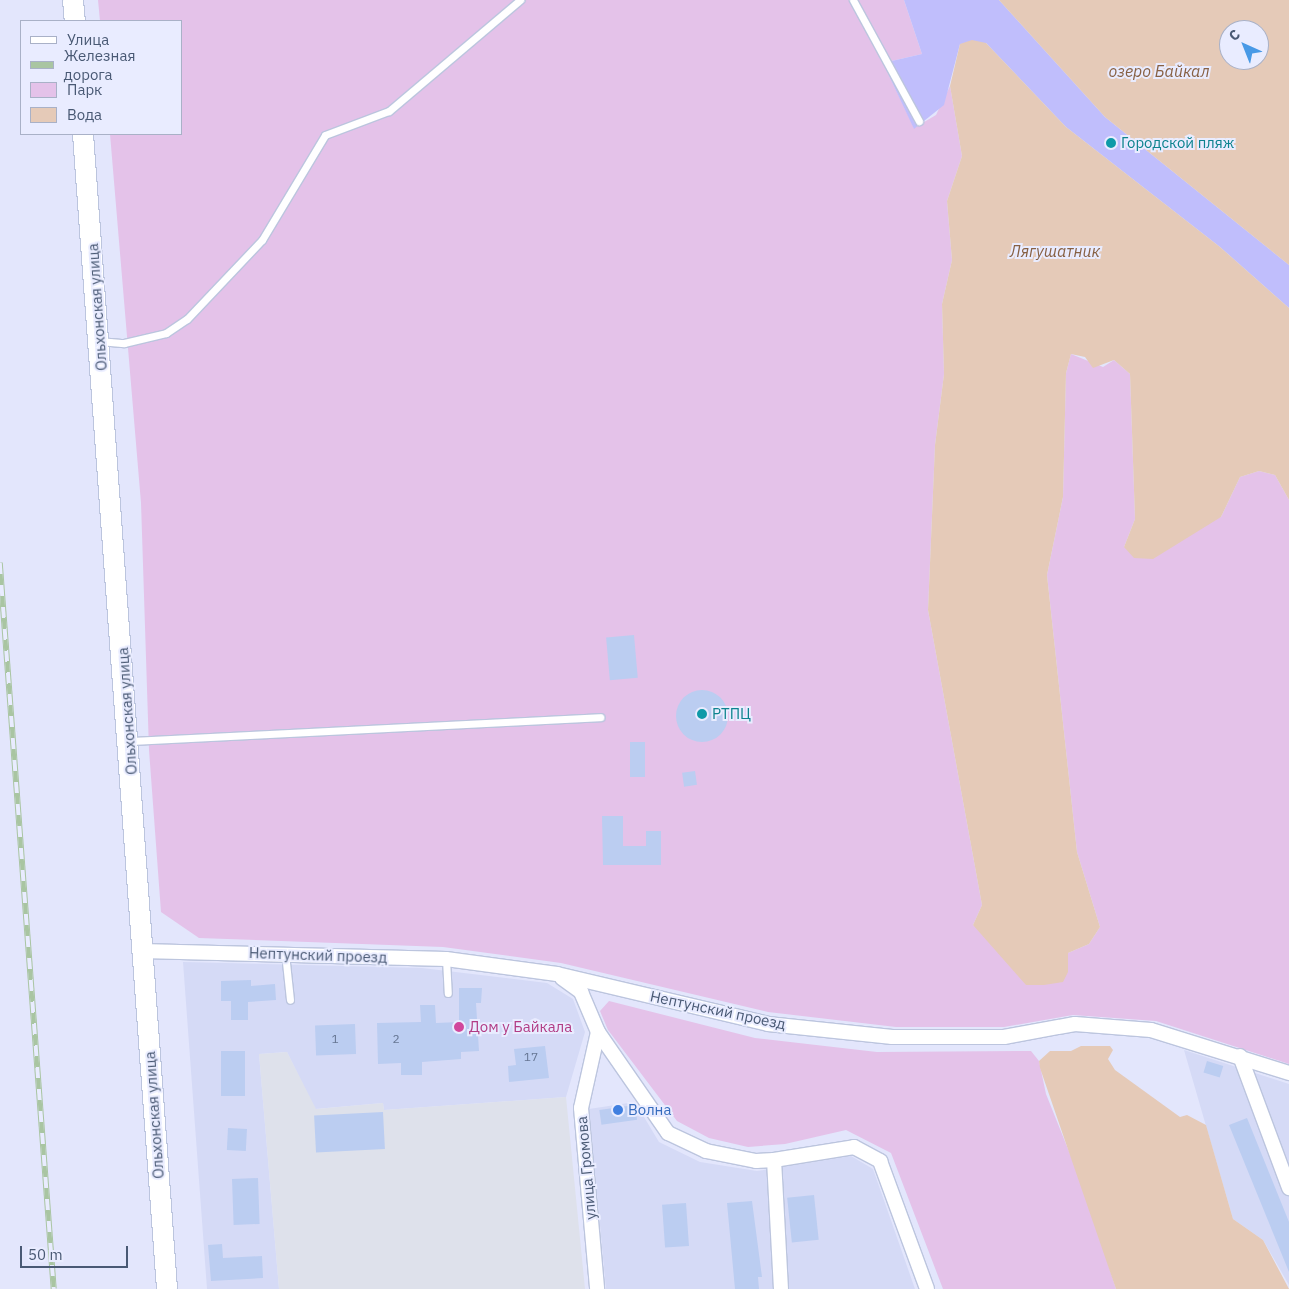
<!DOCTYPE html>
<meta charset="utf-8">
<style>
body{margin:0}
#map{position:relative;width:1289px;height:1289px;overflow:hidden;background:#e3e6fc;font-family:"IBM Plex Sans",sans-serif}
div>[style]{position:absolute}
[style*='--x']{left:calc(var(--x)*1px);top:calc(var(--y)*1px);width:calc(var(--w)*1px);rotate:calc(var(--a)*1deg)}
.residential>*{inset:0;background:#d5daf6}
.industrial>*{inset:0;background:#dee1eb}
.green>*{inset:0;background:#e4c2e9}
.sand>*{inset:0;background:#c0befc}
.water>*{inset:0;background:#e5cab8}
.building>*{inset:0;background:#bbcdf1;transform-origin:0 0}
.round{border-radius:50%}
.roads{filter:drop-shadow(1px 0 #bcc5de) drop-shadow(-1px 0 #bcc5de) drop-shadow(0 1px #bcc5de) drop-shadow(0 -1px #bcc5de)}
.lane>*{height:7px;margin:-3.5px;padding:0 3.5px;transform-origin:3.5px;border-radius:3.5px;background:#fff}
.street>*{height:14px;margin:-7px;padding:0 7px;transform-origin:7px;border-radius:7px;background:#fff}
.secondary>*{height:20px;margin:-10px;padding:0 10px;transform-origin:10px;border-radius:10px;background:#fff}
.rail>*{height:5.5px;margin-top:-2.75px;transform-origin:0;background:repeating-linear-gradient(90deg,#e9ecff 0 11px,#a9c5a2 0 22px);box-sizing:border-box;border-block:1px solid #a9c5a2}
.dots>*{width:14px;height:14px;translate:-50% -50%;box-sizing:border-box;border:2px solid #e9ecff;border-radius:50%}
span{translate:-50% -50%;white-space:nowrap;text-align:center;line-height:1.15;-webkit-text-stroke:4px #e9ecff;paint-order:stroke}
.number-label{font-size:12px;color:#667693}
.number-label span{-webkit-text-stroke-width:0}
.culture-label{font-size:15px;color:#0d838f}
.left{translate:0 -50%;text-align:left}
.street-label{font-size:15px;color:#495974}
.hotel-label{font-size:15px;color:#b23c85}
.shop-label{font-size:15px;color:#366cbe}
.water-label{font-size:16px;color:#876043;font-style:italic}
.legend{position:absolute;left:20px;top:20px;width:162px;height:115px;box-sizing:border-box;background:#e9ecff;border:1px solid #a9b1c7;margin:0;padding:6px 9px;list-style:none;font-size:15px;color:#495974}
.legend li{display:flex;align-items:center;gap:10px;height:25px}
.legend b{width:25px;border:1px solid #a9b1c7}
.north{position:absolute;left:1219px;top:20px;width:50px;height:50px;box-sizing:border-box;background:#e9ecff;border:1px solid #a9b1c7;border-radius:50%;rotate:316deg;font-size:14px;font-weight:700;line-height:20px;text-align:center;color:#495974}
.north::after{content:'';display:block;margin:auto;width:18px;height:22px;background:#4899e6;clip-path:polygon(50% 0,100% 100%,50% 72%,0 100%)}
.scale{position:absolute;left:20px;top:1246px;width:108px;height:22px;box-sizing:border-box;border:2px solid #495974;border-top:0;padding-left:6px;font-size:15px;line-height:18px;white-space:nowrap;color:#495974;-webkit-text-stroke:4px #e9ecff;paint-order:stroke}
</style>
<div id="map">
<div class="residential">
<div style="clip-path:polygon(183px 962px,422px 968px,547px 983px,573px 999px,585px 1032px,566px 1097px,384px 1110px,383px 1103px,315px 1109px,287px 1052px,259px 1054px,279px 1289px,207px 1289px)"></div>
<div style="clip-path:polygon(1184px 1050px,1289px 1084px,1289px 1285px,1263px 1240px,1233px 1219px)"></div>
<div style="clip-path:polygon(635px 1102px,659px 1142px,700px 1162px,757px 1171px,851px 1156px,873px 1169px,915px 1289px,606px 1289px,589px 1109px)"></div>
</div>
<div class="industrial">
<div style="clip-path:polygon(287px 1052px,316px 1109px,383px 1103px,384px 1110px,566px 1097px,585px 1289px,279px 1289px,259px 1054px)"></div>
</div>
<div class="green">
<div style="clip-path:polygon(98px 0,904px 0,922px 54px,883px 63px,914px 128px,936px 115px,950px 86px,962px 156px,947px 201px,952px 260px,942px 304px,944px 374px,935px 445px,928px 610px,982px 905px,973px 925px,1068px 972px,1068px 953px,1089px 944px,1100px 927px,1077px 852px,1047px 575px,1063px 497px,1066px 373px,1071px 354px,1103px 367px,1114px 360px,1130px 374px,1135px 519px,1124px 547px,1221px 517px,1240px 477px,1259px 471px,1275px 475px,1289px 500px,1289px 1064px,1156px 1021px,1073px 1015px,1004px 1027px,896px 1027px,768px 1012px,561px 963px,443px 947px,199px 938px,161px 912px,149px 750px,141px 503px,110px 134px,181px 134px,181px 21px,100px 21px)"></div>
<div style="clip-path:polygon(609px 1001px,755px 1038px,877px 1052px,1031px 1051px,1039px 1061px,1046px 1094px,1084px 1189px,1116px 1289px,943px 1289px,891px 1153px,846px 1130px,785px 1144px,748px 1147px,709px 1138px,677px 1121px,608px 1030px,600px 1011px)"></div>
</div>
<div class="sand">
<div style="clip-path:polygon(904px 0,999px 0,1105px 117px,1289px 265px,1289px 308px,1220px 247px,1066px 127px,986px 43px,960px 44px,944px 105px,914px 129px,883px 63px,922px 54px)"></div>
</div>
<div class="water">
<div style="clip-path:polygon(evenodd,999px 0,1289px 0,1289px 265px,1105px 117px,999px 0,1229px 30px,1259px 30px,1259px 60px,1229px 60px,1229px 30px)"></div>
<div style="clip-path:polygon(972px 40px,986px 43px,1066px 127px,1220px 247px,1289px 308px,1289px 500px,1275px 475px,1259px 471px,1240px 477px,1221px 517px,1153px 559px,1134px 558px,1124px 547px,1135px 519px,1130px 374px,1114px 360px,1093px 368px,1085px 357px,1071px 354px,1066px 373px,1063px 497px,1047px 575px,1077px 852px,1100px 927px,1089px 944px,1068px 953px,1068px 972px,1063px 982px,1044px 985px,1026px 985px,973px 925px,982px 905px,928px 610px,935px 445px,944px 374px,942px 304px,952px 260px,947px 201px,962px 156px,950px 86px,960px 44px)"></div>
<div style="clip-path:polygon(1081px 1046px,1110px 1046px,1113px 1050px,1108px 1059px,1115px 1070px,1180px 1117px,1187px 1115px,1206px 1125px,1233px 1219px,1263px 1240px,1289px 1289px,1116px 1289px,1040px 1068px,1039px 1061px,1050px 1051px,1071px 1051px)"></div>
</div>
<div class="building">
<div style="left:634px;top:635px;width:43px;height:28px;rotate:85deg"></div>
<div class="round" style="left:676px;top:690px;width:52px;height:52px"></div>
<div style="left:630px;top:742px;width:15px;height:35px"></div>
<div style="left:695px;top:771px;width:14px;height:13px;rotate:82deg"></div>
<div style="clip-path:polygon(602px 816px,623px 816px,623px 846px,646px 846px,646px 831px,661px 831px,661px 865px,603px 865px)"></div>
<div style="clip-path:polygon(251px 980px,251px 986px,275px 984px,276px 1000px,248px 1002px,248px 1020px,231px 1020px,231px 1001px,221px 1001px,221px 981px)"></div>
<div style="clip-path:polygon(459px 988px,482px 988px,481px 1003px,476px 1003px,479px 1051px,461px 1052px,461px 1059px,422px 1062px,422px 1075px,401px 1075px,401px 1063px,378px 1064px,377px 1023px,421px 1022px,420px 1005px,435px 1005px,436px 1023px,459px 1022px)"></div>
<div style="left:355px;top:1024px;width:30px;height:40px;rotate:88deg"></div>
<div style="clip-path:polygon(545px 1046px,549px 1078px,509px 1082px,508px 1066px,516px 1065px,514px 1049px)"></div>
<div style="left:221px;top:1051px;width:24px;height:45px"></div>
<div style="left:1207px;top:1061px;width:17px;height:12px;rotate:17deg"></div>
<div style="left:635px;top:1105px;width:15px;height:36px;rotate:82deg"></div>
<div style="left:383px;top:1112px;width:37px;height:69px;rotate:87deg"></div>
<div style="clip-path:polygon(1247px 1118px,1289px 1222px,1289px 1272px,1229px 1125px)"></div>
<div style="left:228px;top:1128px;width:19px;height:22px;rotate:3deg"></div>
<div style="left:258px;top:1178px;width:46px;height:26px;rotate:88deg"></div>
<div style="left:814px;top:1195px;width:45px;height:27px;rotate:84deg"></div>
<div style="clip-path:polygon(752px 1201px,762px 1277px,758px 1277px,759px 1289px,735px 1289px,727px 1203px)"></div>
<div style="left:686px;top:1203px;width:43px;height:24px;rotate:86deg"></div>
<div style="clip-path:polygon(222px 1244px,223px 1258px,262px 1256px,263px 1278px,211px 1281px,208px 1245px)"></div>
</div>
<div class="roads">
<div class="lane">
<div style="--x:853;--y:0;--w:138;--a:61.4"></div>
<div style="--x:99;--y:341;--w:25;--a:5"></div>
<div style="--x:124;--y:343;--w:43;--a:-13.4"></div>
<div style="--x:166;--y:333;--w:25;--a:-34"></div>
<div style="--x:187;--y:319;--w:109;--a:-46.5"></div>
<div style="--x:262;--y:240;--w:122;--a:-59"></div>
<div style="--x:325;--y:135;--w:68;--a:-20.6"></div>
<div style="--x:389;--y:111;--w:172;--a:-40.3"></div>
<div style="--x:130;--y:741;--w:471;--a:-2.9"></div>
<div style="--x:285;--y:953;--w:47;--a:83.9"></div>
<div style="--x:446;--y:959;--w:34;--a:87"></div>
</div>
<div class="street">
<div style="--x:142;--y:951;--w:304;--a:1.5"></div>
<div style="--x:446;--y:959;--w:112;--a:7.7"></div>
<div style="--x:557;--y:974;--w:217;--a:13.3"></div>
<div style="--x:768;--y:1024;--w:125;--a:6"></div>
<div style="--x:892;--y:1037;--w:112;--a:0"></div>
<div style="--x:1004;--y:1037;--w:72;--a:-10.4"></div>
<div style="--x:1075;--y:1024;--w:76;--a:4.5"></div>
<div style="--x:1151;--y:1030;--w:145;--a:17.3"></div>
<div style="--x:562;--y:978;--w:24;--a:36"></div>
<div style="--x:581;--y:992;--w:43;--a:67"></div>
<div style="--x:598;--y:1032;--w:78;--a:102.6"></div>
<div style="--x:581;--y:1108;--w:182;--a:84.9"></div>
<div style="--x:598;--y:1032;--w:123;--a:55.3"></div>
<div style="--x:668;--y:1133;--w:42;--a:25.3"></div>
<div style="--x:706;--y:1151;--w:51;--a:11.3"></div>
<div style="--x:756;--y:1161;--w:18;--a:-3"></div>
<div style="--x:774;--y:1160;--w:129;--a:86.9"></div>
<div style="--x:1240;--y:1056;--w:141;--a:69.6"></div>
<div style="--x:774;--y:1160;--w:81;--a:-9.2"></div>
<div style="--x:854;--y:1147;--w:30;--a:28"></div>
<div style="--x:880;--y:1161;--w:136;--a:69.8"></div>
</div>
<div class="secondary">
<div style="--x:73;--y:0;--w:21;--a:85"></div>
<div style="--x:83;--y:134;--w:1158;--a:85.84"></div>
</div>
</div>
<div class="rail">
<div style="--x:0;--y:563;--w:728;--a:85.75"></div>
</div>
<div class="dots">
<div style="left:1111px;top:143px;background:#0f9aa8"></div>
<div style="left:702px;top:714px;background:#0f9aa8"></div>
<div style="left:459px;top:1027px;background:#d1479c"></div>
<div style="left:618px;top:1110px;background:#3f7fe0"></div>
</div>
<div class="number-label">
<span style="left:335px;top:1039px">1</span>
<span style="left:396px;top:1039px">2</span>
<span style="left:531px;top:1057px">17</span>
</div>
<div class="culture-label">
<span class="left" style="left:1121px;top:143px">Городской пляж</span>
<span class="left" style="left:712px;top:714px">РТПЦ</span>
</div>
<div class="street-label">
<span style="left:97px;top:307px;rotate:-94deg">Ольхонская улица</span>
<span style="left:127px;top:711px;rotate:-94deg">Ольхонская улица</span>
<span style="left:318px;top:955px;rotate:2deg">Нептунский проезд</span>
<span style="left:718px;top:1010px;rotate:12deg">Нептунский проезд</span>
<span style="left:154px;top:1115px;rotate:-94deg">Ольхонская улица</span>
<span style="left:586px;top:1168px;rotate:-95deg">улица Громова</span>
</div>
<div class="hotel-label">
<span class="left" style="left:469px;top:1027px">Дом у Байкала</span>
</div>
<div class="shop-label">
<span class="left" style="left:628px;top:1110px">Волна</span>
</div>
<div class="water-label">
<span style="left:1159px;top:71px">озеро Байкал</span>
<span style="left:1055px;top:251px">Лягушатник</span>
</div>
<ul class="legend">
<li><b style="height:6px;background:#fff"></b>Улица</li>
<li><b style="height:6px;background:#a9c5a2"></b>Железная дорога</li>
<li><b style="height:14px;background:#e4c2e9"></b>Парк</li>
<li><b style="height:14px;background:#e5cab8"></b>Вода</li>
</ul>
<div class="north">С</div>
<div class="scale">50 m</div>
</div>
